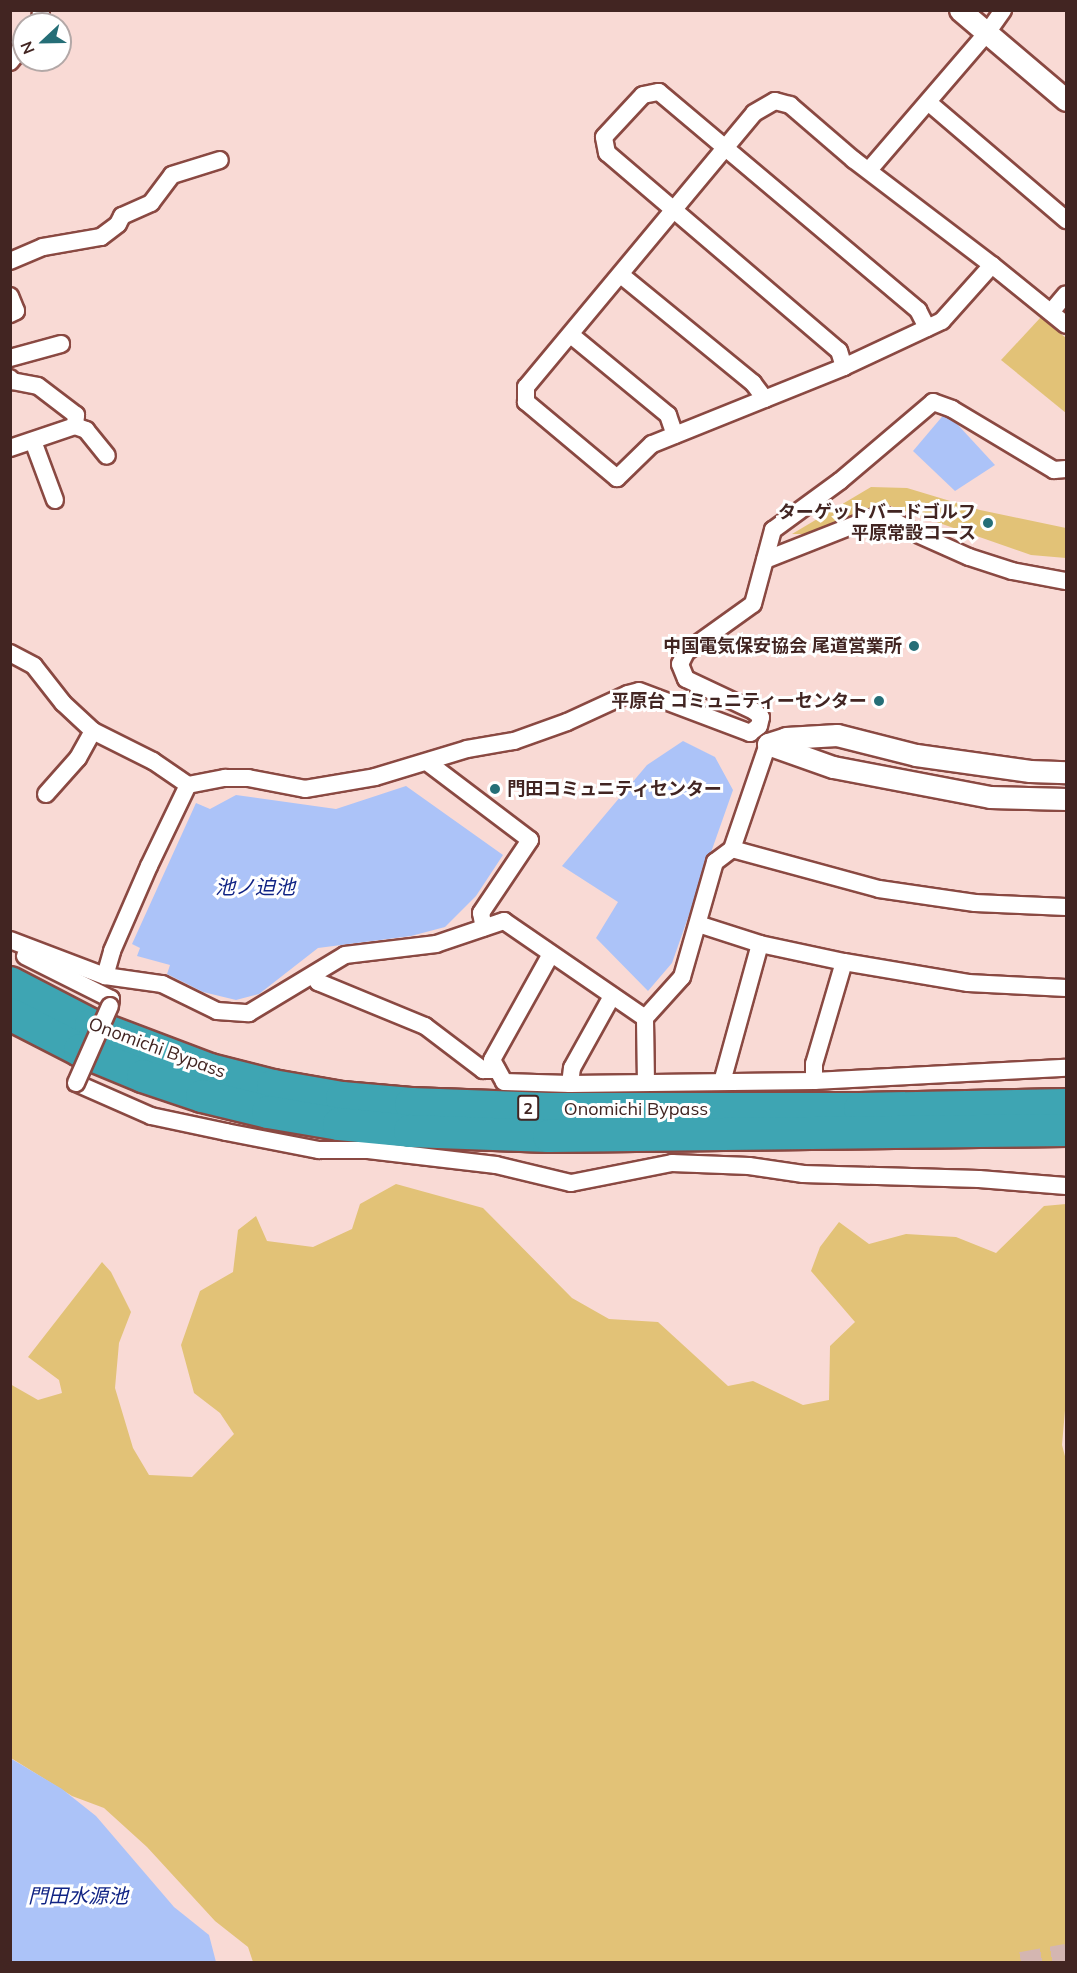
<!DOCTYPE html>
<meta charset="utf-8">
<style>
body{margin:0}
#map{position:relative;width:1077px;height:1973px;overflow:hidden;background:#f9dad5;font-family:Mulish,"Noto Sans JP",sans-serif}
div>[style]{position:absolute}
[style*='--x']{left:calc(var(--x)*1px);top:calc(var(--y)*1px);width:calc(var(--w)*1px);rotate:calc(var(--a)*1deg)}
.green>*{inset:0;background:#e2c277}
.water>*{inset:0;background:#acc3f8}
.tertiary-tunnel>*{height:21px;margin-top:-10.5px;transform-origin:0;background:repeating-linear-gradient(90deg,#d4b6b1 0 21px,transparent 0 31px)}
.roads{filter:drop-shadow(2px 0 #8a4942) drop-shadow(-2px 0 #8a4942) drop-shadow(0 2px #8a4942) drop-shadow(0 -2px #8a4942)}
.minor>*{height:16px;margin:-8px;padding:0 8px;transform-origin:8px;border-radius:8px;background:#fff}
.tertiary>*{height:21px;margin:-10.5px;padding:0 10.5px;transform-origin:10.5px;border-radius:10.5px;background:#fff}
.motorway>*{height:32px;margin:-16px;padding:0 16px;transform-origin:16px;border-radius:16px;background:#3ea5b3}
.bridges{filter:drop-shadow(2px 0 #8a4942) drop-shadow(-2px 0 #8a4942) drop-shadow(0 2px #8a4942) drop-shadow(0 -2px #8a4942)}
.minor-bridge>*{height:16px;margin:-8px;padding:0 8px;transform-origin:8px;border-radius:8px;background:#fff}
.dots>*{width:16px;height:16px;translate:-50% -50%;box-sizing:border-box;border:3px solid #fff;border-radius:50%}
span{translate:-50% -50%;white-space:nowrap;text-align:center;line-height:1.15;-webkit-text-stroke:6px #fff;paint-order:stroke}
.shield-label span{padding:2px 4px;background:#fff;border:2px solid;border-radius:4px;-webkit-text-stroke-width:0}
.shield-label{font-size:16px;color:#422522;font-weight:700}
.poi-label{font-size:18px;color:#422522;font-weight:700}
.right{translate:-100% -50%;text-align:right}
.left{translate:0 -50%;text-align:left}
.street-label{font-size:18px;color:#422522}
.water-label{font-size:20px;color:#112485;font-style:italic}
.frame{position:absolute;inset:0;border:12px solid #422522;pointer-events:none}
.north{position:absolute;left:12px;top:12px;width:60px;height:60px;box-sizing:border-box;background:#fff;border:2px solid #b3a8a7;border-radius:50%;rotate:248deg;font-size:16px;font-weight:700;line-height:24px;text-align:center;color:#422522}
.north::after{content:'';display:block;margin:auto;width:21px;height:27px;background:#256e77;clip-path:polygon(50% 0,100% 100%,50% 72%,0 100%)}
</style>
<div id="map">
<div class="green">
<div style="clip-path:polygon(1041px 317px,1066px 338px,1066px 413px,1001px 360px)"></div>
<div style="clip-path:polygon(871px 487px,907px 488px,980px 510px,1066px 528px,1066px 558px,1031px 555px,885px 504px,808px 534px,792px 534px)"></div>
<div style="clip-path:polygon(396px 1184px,483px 1208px,572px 1298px,609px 1319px,658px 1322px,728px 1386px,753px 1381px,803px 1405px,829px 1400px,830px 1346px,855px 1322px,811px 1271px,820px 1247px,839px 1222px,869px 1244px,906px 1234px,956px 1237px,996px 1253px,1044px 1206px,1066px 1204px,1066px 1399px,1062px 1445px,1066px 1460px,1066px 1962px,253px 1962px,248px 1947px,215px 1921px,147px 1847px,104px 1808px,72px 1796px,11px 1758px,10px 1384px,38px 1400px,62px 1393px,59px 1380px,28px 1357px,102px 1262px,111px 1272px,131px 1312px,119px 1343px,115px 1388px,133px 1448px,149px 1475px,192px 1477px,234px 1434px,220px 1413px,194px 1393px,181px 1345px,200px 1291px,233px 1272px,238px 1230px,256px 1216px,267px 1241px,313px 1247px,352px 1229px,360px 1204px)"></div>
</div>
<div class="water">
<div style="clip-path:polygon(946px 412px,995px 465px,955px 491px,913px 451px)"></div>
<div style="clip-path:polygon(683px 741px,715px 757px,733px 790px,672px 963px,648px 991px,596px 938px,618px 902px,562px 866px,647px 765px)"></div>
<div style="clip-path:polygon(406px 786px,503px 855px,476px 896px,445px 927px,411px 936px,318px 948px,259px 994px,236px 1000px,203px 992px,167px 974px,170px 965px,137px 956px,140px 948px,132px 944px,196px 803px,210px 809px,236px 795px,336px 809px)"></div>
<div style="clip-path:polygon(10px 1758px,62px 1789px,96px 1816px,174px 1907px,209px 1935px,216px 1962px,11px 1962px)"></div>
</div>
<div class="tertiary-tunnel">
<div style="--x:1021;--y:1962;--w:46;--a:-10.1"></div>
</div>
<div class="roads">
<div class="minor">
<div style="--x:40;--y:24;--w:14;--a:-86"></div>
<div style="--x:10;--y:62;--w:22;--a:-51"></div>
<div style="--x:928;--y:102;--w:182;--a:40.5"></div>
<div style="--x:869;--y:170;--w:181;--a:-49.3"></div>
<div style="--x:987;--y:33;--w:28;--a:-55"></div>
<div style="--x:10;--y:261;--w:36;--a:-23"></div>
<div style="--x:43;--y:247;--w:59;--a:-9.8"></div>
<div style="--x:101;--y:237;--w:21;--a:-37"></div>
<div style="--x:118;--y:224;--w:9;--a:-63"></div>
<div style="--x:122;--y:216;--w:32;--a:-24"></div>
<div style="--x:151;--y:203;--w:35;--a:-53"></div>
<div style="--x:172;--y:175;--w:50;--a:-17.4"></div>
<div style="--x:992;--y:265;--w:75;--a:131.8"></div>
<div style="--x:942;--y:321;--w:108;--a:154.9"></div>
<div style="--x:844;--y:367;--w:207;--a:158.1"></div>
<div style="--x:652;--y:444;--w:49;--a:135.8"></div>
<div style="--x:617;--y:478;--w:119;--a:-140.1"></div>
<div style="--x:526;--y:402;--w:15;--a:-90"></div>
<div style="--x:526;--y:387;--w:356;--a:-50.2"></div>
<div style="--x:754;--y:113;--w:24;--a:-30"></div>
<div style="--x:775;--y:101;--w:16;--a:15"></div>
<div style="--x:790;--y:105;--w:84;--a:40.7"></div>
<div style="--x:854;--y:160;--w:173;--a:37.3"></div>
<div style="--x:992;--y:265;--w:95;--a:39"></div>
<div style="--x:621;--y:275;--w:171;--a:39.3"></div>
<div style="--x:753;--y:383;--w:20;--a:53"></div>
<div style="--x:10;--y:296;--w:16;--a:68"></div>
<div style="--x:16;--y:311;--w:7;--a:153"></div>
<div style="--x:1051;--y:312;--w:23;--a:-50"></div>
<div style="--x:571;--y:335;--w:126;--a:39.5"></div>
<div style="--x:668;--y:415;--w:21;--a:71"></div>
<div style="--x:10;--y:358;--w:53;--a:-15.4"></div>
<div style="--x:844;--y:367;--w:17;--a:-107"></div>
<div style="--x:839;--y:351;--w:305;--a:-139.5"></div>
<div style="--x:607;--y:153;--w:16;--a:-101"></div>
<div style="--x:604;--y:137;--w:57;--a:-47.1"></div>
<div style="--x:643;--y:95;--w:16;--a:-11"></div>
<div style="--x:659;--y:92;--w:339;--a:40.1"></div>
<div style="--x:918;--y:310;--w:20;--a:63"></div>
<div style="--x:10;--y:378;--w:4;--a:56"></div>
<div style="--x:12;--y:381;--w:26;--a:11"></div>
<div style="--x:38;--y:386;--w:48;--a:37.3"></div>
<div style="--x:76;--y:415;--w:11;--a:95"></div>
<div style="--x:75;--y:426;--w:69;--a:161.3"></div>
<div style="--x:75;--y:426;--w:12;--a:20"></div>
<div style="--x:86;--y:430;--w:33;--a:51"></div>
<div style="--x:33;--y:441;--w:63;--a:69.6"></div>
<div style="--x:765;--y:560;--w:126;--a:-21.5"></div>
<div style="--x:882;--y:514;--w:38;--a:30"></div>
<div style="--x:915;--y:533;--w:59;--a:24"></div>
<div style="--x:969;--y:557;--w:45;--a:18"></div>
<div style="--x:1012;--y:571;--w:55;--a:10.5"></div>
<div style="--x:10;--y:653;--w:27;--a:28"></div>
<div style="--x:34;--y:666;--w:47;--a:51.9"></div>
<div style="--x:63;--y:703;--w:41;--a:43"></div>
<div style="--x:93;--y:731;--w:67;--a:26.6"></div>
<div style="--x:153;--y:761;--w:42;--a:34.4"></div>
<div style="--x:188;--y:785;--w:38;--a:-11"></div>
<div style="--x:225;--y:778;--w:23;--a:0"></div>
<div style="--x:248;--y:778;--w:58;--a:10.9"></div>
<div style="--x:305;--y:789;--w:71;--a:-9.7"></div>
<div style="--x:375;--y:777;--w:96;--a:-16.9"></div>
<div style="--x:467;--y:749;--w:48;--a:-9.7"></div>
<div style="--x:514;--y:741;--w:56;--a:-19.7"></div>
<div style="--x:567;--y:722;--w:67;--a:-24.7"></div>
<div style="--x:628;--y:694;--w:11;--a:-15"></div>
<div style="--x:639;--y:691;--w:119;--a:20.7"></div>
<div style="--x:750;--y:733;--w:11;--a:-38"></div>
<div style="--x:759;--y:726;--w:9;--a:-77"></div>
<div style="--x:761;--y:717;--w:9;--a:-139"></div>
<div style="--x:754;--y:711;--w:75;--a:-154.8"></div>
<div style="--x:686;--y:679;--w:16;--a:-112"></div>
<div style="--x:680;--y:664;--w:13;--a:-63"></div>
<div style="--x:686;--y:652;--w:82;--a:-35.6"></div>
<div style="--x:753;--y:604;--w:77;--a:-74.9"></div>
<div style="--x:773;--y:530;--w:83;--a:-36.2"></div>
<div style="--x:840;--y:481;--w:122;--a:-40.3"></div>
<div style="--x:933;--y:402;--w:20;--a:20"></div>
<div style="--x:952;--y:409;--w:119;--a:30.9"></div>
<div style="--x:1054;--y:470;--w:12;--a:-5"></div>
<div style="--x:427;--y:762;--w:129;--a:37.1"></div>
<div style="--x:530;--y:840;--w:88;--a:123.9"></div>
<div style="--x:481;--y:913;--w:15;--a:79"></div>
<div style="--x:46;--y:794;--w:48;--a:-48.4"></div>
<div style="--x:78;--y:758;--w:31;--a:-61"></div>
<div style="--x:732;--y:849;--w:152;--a:15.2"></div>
<div style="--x:879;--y:889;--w:97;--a:8.3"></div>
<div style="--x:975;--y:903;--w:91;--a:2.5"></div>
<div style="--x:698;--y:924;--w:65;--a:17.9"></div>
<div style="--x:760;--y:944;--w:86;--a:12.1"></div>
<div style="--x:844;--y:962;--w:126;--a:9.6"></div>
<div style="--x:968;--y:983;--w:98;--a:2.9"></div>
<div style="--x:10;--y:940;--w:102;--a:20.8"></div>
<div style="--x:105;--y:976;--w:58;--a:8"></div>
<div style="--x:162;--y:984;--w:61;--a:26.1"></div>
<div style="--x:217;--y:1011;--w:32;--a:4"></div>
<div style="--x:249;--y:1013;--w:112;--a:-31.1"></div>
<div style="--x:345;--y:955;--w:92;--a:-6.9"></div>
<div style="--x:436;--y:944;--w:72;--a:-18.7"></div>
<div style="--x:504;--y:921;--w:171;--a:34.5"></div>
<div style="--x:551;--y:954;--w:121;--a:119.1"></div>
<div style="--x:492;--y:1060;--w:25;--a:61"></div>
<div style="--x:504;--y:1082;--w:66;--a:1.7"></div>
<div style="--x:570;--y:1084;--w:244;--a:-0.7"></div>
<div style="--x:814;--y:1081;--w:252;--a:-3"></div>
<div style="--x:25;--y:956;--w:96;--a:26.6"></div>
<div style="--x:111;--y:999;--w:7;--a:98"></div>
<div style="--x:313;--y:975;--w:9;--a:54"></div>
<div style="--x:318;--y:982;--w:116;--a:22.4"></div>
<div style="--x:425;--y:1026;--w:73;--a:37.2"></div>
<div style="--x:483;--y:1070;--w:14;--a:0"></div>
<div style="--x:105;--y:976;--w:26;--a:-74"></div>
<div style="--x:112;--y:951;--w:93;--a:-66.5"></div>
<div style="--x:149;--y:866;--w:90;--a:-64.3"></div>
<div style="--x:814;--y:1081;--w:17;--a:-90"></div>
<div style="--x:814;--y:1064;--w:106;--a:-73.6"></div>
<div style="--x:722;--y:1082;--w:143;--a:-74.6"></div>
<div style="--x:76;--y:1083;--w:82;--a:23.7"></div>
<div style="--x:151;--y:1116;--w:77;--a:12"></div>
<div style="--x:226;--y:1132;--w:95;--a:11"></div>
<div style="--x:319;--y:1150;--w:49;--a:0"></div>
<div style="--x:368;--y:1150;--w:129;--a:6.7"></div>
<div style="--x:496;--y:1165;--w:77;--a:13.5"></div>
<div style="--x:571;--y:1183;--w:103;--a:-11.2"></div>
<div style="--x:672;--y:1163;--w:77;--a:2.2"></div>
<div style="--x:749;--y:1166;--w:55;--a:8.4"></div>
<div style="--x:803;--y:1174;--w:176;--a:1.6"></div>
<div style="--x:979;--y:1179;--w:87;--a:4.6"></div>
<div style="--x:646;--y:1083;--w:65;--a:-90.9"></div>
<div style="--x:645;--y:1018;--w:55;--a:-47.9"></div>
<div style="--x:682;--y:977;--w:120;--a:-74"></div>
<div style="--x:715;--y:862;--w:21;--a:-37"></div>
<div style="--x:732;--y:849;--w:111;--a:-71.1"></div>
<div style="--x:570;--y:1084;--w:16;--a:-83"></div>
<div style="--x:572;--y:1068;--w:82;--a:-60.9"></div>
</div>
<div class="tertiary">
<div style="--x:960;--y:10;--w:139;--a:40.3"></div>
<div style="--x:768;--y:744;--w:69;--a:19.5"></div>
<div style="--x:833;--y:767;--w:160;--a:10.8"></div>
<div style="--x:990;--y:797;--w:76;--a:1.5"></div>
<div style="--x:768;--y:744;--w:19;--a:-18"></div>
<div style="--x:786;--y:738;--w:51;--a:-3.4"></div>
<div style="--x:837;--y:735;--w:81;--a:14.2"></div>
<div style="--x:916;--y:755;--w:115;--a:8"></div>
<div style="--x:1030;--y:771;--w:36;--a:2"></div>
</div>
<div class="motorway">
<div style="--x:10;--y:983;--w:91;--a:27.4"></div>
<div style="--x:91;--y:1025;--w:127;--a:20.7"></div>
<div style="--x:210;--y:1070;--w:65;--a:14.3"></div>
<div style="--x:273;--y:1086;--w:70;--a:9.9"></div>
<div style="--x:342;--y:1098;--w:69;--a:5"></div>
<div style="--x:411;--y:1104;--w:138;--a:2.1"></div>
<div style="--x:549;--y:1109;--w:311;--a:0"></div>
<div style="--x:860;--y:1109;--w:206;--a:-1.1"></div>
<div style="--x:10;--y:1014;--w:79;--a:27.2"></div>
<div style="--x:80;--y:1050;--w:68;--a:22.4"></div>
<div style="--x:143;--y:1076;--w:62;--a:18.7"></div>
<div style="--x:202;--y:1096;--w:68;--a:13.6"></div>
<div style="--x:268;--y:1112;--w:72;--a:9.6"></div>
<div style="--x:339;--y:1124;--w:71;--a:5.6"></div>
<div style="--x:410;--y:1131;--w:139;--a:2.1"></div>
<div style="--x:549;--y:1136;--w:517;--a:-0.66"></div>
</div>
</div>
<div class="bridges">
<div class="minor-bridge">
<div style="--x:76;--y:1083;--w:84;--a:-66.2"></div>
</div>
</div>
<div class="dots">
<div style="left:988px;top:523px;background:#256e77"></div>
<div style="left:914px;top:646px;background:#256e77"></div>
<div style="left:879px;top:701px;background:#256e77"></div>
<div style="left:495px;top:789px;background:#256e77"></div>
</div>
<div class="shield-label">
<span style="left:528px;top:1108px">2</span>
</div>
<div class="poi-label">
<span class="right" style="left:976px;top:523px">ターゲットバードゴルフ<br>平原常設コース</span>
<span class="right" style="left:902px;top:646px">中国電気保安協会 尾道営業所</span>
<span class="right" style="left:867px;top:701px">平原台 コミュニティーセンター</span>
<span class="left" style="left:507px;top:789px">門田コミュニティセンター</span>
</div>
<div class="street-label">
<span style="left:157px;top:1048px;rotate:20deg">Onomichi Bypass</span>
<span style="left:636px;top:1109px">Onomichi Bypass</span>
</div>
<div class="water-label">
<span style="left:255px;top:886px">池ノ迫池</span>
<span style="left:78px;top:1895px">門田水源池</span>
</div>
<div class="frame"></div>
<div class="north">N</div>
</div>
